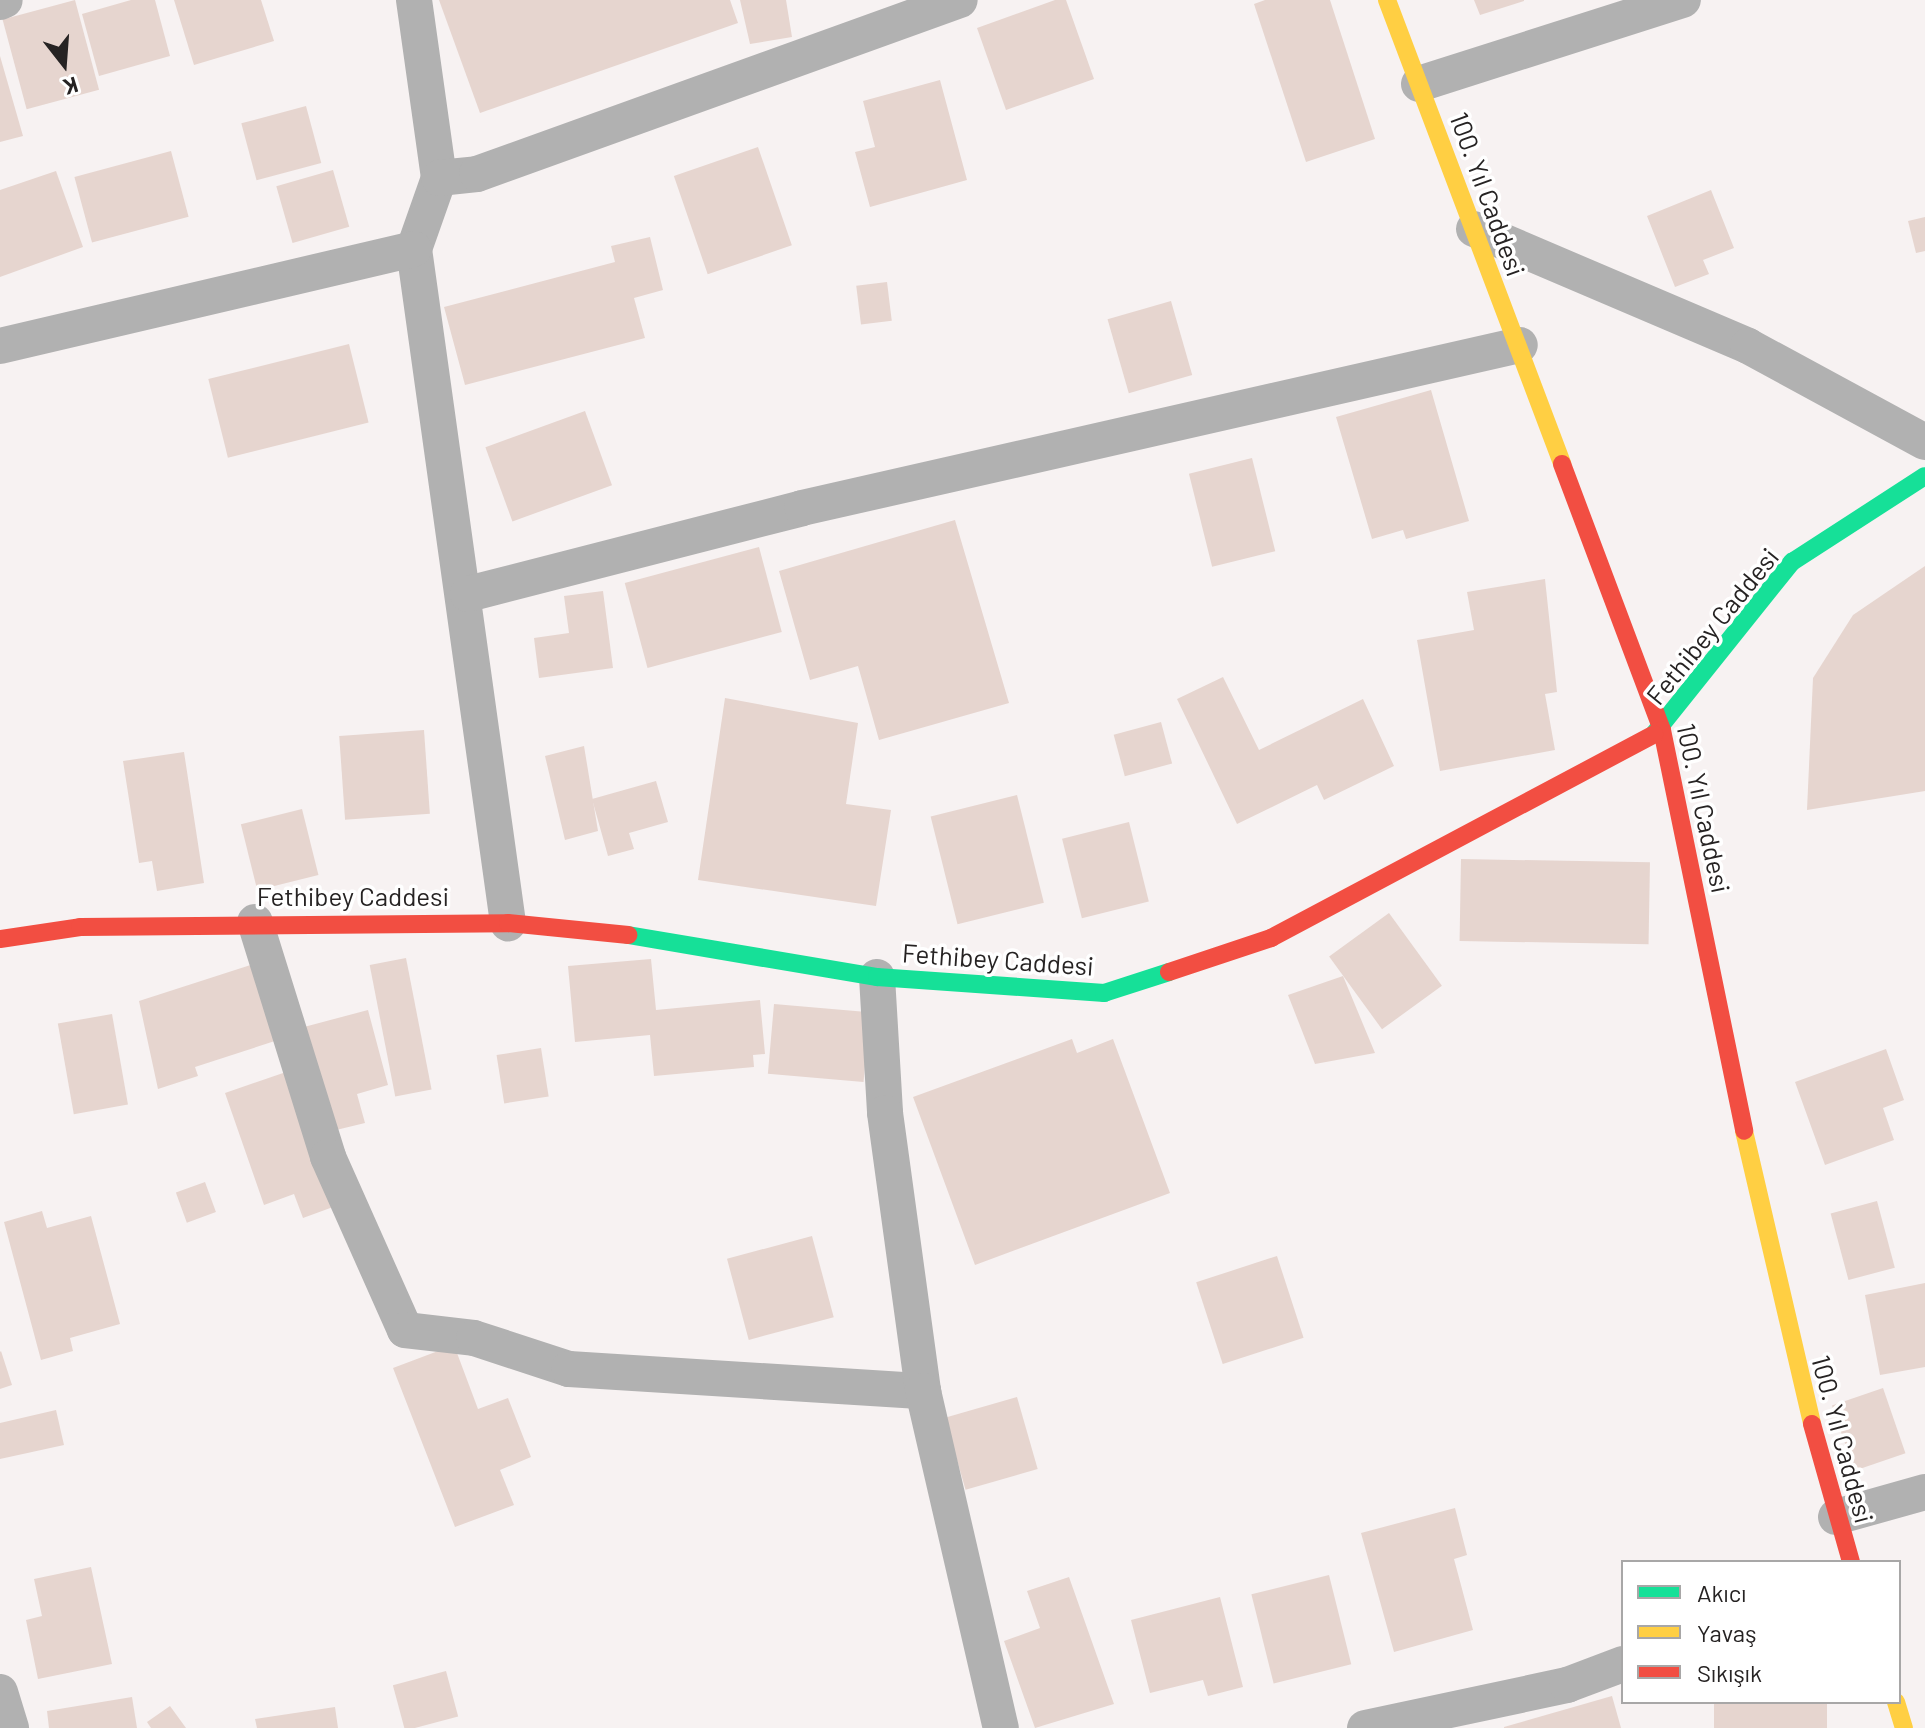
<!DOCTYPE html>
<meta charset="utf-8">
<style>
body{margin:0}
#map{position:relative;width:1925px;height:1728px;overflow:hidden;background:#f7f2f2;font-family:Barlow,sans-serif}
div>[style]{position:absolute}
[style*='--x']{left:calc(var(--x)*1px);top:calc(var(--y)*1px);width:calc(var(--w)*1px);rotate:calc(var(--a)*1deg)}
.building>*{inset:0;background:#e6d5cf;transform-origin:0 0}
.street>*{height:36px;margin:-18px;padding:0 18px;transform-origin:18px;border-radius:18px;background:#b1b1b1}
.fast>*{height:18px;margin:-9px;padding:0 9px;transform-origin:9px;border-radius:9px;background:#16e098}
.slow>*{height:18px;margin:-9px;padding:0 9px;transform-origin:9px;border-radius:9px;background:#ffcf43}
.jam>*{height:18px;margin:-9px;padding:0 9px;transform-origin:9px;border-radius:9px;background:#f24e42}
span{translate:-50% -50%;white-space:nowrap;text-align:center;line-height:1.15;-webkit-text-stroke:7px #fff;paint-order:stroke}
.street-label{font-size:26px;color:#262323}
.legend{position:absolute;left:1621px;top:1560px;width:280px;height:144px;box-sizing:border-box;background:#fff;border:2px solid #a8a7a7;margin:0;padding:10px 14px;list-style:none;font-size:24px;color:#262323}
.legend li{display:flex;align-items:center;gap:16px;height:40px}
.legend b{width:40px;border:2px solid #a8a7a7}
.north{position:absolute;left:24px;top:24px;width:80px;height:80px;-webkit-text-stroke:6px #fff;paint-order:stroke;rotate:163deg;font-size:22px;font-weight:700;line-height:32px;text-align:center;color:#262323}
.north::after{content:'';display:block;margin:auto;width:28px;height:36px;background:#262323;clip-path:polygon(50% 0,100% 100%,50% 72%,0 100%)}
</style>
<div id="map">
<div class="building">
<div style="left:75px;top:0;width:93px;height:75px;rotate:75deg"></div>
<div style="clip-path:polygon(131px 0,155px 0,170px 56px,99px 76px,82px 14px)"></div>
<div style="clip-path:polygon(174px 0,261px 0,274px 41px,194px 65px)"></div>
<div style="clip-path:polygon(439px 0,730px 0,738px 23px,480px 113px)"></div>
<div style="clip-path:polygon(740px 0,786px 0,792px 37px,750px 44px)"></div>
<div style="clip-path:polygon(1055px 0,1066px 0,1094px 79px,1006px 110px,977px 28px)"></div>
<div style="clip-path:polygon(1265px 0,1330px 0,1375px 139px,1306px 162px,1254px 4px)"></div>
<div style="clip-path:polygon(1474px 0,1524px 0,1524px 1px,1480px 15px)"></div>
<div style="clip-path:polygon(0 56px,23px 136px,0 142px)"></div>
<div style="clip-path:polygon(940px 80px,967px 180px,870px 207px,855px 152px,875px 147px,863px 101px)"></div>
<div style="left:306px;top:106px;width:59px;height:67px;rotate:75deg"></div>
<div style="left:758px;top:147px;width:104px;height:89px;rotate:71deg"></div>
<div style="left:171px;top:151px;width:68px;height:100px;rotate:75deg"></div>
<div style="left:333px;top:170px;width:59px;height:59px;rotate:74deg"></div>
<div style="clip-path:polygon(56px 171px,83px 247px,0 277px,0 190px)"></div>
<div style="clip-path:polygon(1711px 190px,1734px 248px,1703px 260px,1709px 274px,1675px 287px,1647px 216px)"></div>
<div style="clip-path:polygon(1925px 217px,1925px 251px,1916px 253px,1908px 221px)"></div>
<div style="clip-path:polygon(650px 237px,663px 290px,634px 298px,645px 338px,465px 385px,444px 307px,615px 262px,611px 246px)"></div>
<div style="left:887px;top:282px;width:39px;height:31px;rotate:83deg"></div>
<div style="left:1171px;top:301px;width:77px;height:66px;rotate:74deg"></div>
<div style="left:349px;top:344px;width:81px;height:145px;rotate:76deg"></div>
<div style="clip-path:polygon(1431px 390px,1469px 521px,1406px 539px,1403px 530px,1372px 539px,1336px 417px)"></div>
<div style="left:585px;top:411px;width:79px;height:106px;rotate:70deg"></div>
<div style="left:1252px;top:458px;width:96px;height:65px;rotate:76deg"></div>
<div style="clip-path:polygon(955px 520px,1009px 703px,879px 740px,858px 666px,810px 680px,779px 571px)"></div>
<div style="left:759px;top:547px;width:88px;height:139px;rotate:75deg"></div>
<div style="clip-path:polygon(1925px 566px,1925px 791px,1807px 810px,1813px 678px,1853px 615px)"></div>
<div style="clip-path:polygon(1545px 579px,1557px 692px,1545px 694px,1555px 750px,1440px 771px,1417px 640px,1474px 630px,1467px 592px)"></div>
<div style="clip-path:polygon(603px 591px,613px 668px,539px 678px,534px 638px,569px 633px,564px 596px)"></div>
<div style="clip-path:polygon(1223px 677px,1259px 750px,1363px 699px,1394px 766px,1324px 800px,1317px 785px,1237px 824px,1177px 699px)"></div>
<div style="clip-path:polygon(725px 698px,858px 723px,846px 804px,891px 810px,876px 906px,698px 880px)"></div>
<div style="left:1161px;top:722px;width:43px;height:49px;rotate:75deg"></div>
<div style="left:424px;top:730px;width:84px;height:85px;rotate:86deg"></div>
<div style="clip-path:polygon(584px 746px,598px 831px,565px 840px,545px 756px)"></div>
<div style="clip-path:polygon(184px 752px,204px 883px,157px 891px,152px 861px,139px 863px,123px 761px)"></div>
<div style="clip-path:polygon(656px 781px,668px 822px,629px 833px,634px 849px,608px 856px,592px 799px)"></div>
<div style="left:1017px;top:795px;width:111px;height:89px;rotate:76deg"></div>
<div style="left:302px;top:809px;width:68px;height:63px;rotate:76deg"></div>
<div style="left:1129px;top:822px;width:82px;height:69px;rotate:76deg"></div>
<div style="left:1461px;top:859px;width:189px;height:82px;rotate:1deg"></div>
<div style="left:1389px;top:913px;width:90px;height:74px;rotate:54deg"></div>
<div style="left:406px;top:958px;width:134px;height:37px;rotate:79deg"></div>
<div style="clip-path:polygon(651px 959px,656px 1010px,760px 1000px,765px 1054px,753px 1055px,754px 1067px,654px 1076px,650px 1035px,575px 1042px,568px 966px)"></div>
<div style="clip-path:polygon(257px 963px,281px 1039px,195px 1067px,198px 1076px,158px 1089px,139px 1001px)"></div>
<div style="clip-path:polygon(1343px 976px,1375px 1053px,1315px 1064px,1288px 995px)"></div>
<div style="left:774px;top:1004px;width:96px;height:70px;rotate:5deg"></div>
<div style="clip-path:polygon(368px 1010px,388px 1085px,357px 1094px,365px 1123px,332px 1131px,304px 1027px)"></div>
<div style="left:112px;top:1014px;width:92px;height:55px;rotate:80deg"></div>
<div style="clip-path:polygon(1072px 1039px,1077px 1053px,1113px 1039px,1170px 1193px,975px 1265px,913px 1097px)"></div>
<div style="left:541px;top:1048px;width:49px;height:45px;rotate:81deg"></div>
<div style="clip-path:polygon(1886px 1049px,1904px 1100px,1883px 1108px,1894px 1140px,1825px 1165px,1795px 1082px)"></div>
<div style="clip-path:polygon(286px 1072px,333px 1207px,303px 1218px,294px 1194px,264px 1205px,225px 1093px)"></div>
<div style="left:205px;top:1182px;width:32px;height:31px;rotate:70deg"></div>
<div style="left:1877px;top:1201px;width:69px;height:48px;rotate:75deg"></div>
<div style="clip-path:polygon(42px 1211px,47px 1228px,91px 1216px,120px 1324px,70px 1338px,73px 1351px,41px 1360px,4px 1222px)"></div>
<div style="left:812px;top:1236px;width:84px;height:88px;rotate:75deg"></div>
<div style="left:1277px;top:1256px;width:86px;height:85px;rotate:72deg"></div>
<div style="clip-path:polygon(1925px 1283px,1925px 1367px,1880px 1375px,1865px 1295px)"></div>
<div style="clip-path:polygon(454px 1345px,478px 1409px,508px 1398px,531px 1457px,500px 1470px,514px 1505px,455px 1527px,393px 1368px)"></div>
<div style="clip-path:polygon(1px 1351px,12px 1385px,0 1389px,0 1352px)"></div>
<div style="left:1883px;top:1388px;width:69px;height:54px;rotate:71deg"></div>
<div style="left:1017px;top:1397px;width:75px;height:75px;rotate:74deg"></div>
<div style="clip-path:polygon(56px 1410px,64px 1445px,0 1459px,0 1423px)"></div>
<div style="clip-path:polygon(1455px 1508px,1467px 1555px,1454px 1559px,1473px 1630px,1394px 1652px,1361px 1533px)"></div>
<div style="clip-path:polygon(91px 1567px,112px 1664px,38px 1679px,26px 1620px,42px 1616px,34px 1579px)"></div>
<div style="left:1329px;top:1575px;width:92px;height:80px;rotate:76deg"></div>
<div style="clip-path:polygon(1069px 1577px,1114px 1704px,1035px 1728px,1004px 1641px,1040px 1628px,1027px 1591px)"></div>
<div style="clip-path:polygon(1220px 1597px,1243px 1687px,1208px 1696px,1203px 1680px,1150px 1693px,1131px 1620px)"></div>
<div style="left:446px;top:1671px;width:47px;height:55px;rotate:75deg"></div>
<div style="clip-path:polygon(1612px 1696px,1621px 1728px,1504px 1728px,1504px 1727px)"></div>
<div style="clip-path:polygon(132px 1697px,137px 1728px,49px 1728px,47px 1711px)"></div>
<div style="left:1714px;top:1702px;width:113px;height:27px"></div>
<div style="clip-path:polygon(170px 1706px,186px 1728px,151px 1728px,147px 1722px)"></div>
<div style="clip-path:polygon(335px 1707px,338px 1728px,257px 1728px,255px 1719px)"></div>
</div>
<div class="street">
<div style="--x:414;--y:0;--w:180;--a:82"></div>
<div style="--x:439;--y:178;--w:75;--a:109.4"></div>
<div style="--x:414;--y:249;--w:681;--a:82.06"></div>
<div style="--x:0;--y:2;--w:5;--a:-22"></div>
<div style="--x:1419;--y:84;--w:277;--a:-17.7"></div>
<div style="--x:439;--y:178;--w:38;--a:-6"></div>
<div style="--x:477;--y:174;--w:513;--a:-19.81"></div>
<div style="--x:1474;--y:229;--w:298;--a:23.1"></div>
<div style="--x:1748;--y:346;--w:201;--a:28.5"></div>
<div style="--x:0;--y:346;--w:425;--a:-13.2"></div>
<div style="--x:468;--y:594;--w:345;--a:-14.4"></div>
<div style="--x:802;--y:508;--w:736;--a:-12.79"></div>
<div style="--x:255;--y:922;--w:246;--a:72.7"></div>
<div style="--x:328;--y:1157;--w:189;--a:66"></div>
<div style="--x:405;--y:1330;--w:69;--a:6.6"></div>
<div style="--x:474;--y:1338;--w:100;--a:18.1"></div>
<div style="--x:569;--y:1369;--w:355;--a:3.6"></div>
<div style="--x:877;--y:977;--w:136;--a:86.6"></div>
<div style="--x:885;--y:1113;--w:281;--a:82.2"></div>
<div style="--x:923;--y:1391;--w:346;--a:77"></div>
<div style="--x:1836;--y:1517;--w:92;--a:-15.7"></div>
<div style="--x:0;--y:1692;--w:38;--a:73"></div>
<div style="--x:1365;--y:1728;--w:207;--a:-12"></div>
<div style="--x:1567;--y:1685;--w:60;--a:-20.6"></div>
</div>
<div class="fast">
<div style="--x:1654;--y:734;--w:221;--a:-51.3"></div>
<div style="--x:1792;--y:562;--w:158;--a:-32.9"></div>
<div style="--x:628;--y:935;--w:253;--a:9.6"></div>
<div style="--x:877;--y:977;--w:228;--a:4"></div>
<div style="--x:1104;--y:993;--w:68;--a:-17.9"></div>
</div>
<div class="slow">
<div style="--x:1387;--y:0;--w:496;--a:69.3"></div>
<div style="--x:1744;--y:1131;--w:301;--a:76.9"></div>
<div style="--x:1896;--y:1702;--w:27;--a:73"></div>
</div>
<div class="jam">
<div style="--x:1562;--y:464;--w:284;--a:69.4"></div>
<div style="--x:1662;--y:730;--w:409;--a:78.4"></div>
<div style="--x:0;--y:939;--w:81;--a:-8.5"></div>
<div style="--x:80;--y:927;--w:428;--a:-0.5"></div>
<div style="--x:508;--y:923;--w:121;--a:5.7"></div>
<div style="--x:1169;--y:972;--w:108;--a:-18.4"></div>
<div style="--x:1271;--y:938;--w:434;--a:-28"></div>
<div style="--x:1812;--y:1424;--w:143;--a:74.2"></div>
</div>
<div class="street-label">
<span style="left:1488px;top:194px;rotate:70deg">100. Yıl Caddesi</span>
<span style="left:1712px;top:626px;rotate:-51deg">Fethibey Caddesi</span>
<span style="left:1704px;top:808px;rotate:78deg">100. Yıl Caddesi</span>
<span style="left:353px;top:896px">Fethibey Caddesi</span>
<span style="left:998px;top:959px;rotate:4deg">Fethibey Caddesi</span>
<span style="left:1843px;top:1439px;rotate:75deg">100. Yıl Caddesi</span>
</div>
<ul class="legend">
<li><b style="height:10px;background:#16e098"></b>Akıcı</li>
<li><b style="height:10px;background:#ffcf43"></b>Yavaş</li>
<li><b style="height:10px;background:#f24e42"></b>Sıkışık</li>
</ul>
<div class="north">K</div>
</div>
